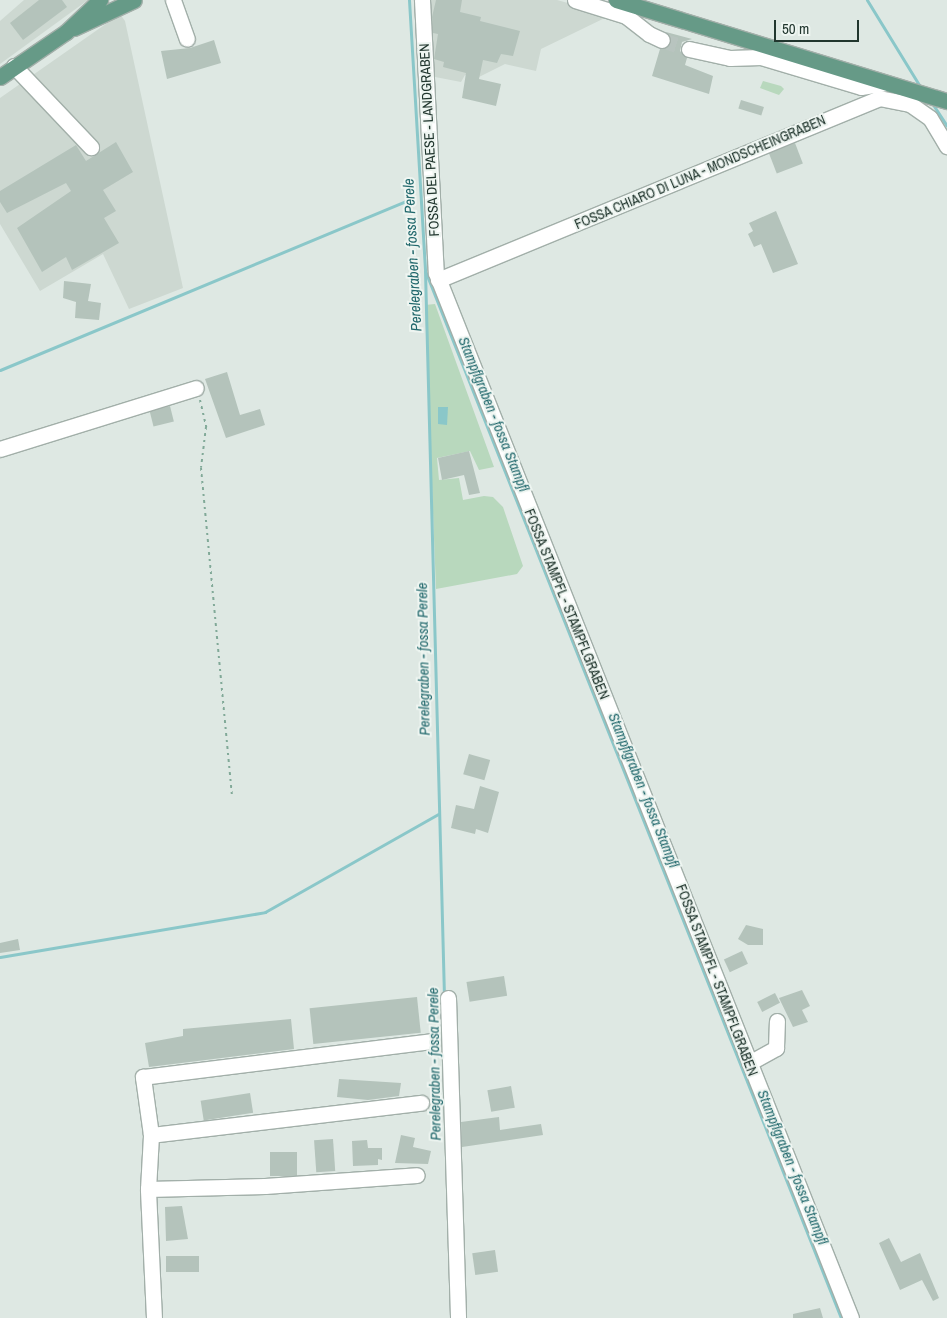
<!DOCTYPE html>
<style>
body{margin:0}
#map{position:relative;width:947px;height:1318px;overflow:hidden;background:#dee8e3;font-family:"Archivo Narrow",sans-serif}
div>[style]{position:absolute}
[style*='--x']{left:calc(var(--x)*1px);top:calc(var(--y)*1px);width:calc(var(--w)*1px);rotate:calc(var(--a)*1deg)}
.built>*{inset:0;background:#cdd8d1}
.green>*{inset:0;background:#b8d8bd}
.water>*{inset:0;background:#8ac7c9}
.stream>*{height:3px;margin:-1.5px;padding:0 1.5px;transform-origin:1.5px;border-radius:1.5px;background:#8ac7c9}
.building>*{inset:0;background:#b4c3bb;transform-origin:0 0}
.minor-tunnel>*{height:15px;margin-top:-7.5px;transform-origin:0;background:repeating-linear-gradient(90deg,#b8c4bf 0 15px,transparent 0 23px)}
.path>*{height:2px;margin-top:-1px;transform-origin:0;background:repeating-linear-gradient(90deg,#81a998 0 2.5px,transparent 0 6.5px)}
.roads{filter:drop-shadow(1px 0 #a2afa9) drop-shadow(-1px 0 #a2afa9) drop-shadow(0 1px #a2afa9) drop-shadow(0 -1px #a2afa9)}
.minor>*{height:15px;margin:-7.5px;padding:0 7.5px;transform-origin:7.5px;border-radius:7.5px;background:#fff}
.major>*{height:15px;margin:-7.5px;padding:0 7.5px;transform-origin:7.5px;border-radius:7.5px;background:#669a87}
span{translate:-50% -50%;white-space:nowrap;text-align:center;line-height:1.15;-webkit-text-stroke:4px #eef5f1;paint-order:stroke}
.street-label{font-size:14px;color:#21362e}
.water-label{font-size:15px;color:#21686c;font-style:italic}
.scale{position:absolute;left:774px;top:20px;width:85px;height:22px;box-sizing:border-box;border:2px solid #21362e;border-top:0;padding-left:6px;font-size:15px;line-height:18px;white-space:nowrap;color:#21362e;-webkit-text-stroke:4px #eef5f1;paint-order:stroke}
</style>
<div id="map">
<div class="built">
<div style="clip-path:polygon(24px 0,88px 0,0 64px,0 21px)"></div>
<div style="clip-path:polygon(426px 0,557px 0,611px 15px,541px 49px,536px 71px,505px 64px,479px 77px,465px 75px,461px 82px,430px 76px)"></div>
<div style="clip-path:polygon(120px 14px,125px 21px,183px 288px,129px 309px,103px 254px,40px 291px,0 224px,0 98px)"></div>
</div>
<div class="green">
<div style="clip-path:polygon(763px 81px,781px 86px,784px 89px,779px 95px,760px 88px)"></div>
<div style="clip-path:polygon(435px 304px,494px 467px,479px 470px,470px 451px,437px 458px,439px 480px,459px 478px,463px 500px,484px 496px,493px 497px,503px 507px,523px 566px,517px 574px,436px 589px,425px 305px)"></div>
</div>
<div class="water">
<div style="clip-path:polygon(438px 407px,448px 407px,447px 425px,438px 424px)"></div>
</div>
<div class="stream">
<div style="--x:409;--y:0;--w:271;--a:86.6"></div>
<div style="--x:425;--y:271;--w:724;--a:88.5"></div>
<div style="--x:867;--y:0;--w:103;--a:58.5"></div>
<div style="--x:932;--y:103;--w:27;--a:57"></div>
<div style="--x:426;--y:273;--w:1124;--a:68.34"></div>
<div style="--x:0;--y:370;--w:442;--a:-22.6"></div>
<div style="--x:0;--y:957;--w:269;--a:-9.6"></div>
<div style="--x:265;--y:912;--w:199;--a:-29.5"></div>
</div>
<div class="building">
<div style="clip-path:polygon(39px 0,62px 0,67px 7px,23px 40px,10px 23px)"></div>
<div style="clip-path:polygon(436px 0,462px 0,460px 12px,481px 17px,480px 21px,520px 31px,513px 56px,501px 54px,497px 63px,483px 60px,479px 79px,501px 84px,496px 106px,462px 98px,466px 73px,443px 67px,444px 62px,434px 59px,438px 34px,433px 33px,432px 17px)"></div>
<div style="clip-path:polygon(666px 32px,692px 39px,682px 42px,680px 51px,687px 58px,685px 65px,713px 76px,709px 94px,652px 76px,660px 49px,671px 43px)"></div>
<div style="clip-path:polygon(214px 40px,221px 63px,167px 79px,161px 51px,190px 48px)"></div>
<div style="left:741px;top:100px;width:24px;height:9px;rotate:17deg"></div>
<div style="clip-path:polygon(116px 142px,133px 172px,103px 190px,116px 211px,104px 218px,119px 243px,72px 270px,66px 257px,42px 272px,17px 228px,71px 191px,66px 183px,7px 213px,0 202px,0 191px,76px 145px,86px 161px)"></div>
<div style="left:795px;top:143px;width:22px;height:28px;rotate:69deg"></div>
<div style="clip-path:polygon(776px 211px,798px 264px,773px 273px,761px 244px,754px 247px,748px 234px,753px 231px,749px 223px)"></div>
<div style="clip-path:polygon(64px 281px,91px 284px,88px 301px,101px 303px,99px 320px,75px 318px,76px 302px,63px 298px)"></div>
<div style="clip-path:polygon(227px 372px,240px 415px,260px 409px,265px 425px,226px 438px,205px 379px)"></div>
<div style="left:170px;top:406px;width:16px;height:21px;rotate:76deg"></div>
<div style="clip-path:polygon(469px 451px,480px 493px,469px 495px,464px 475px,442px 480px,438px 458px)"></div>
<div style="left:469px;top:754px;width:22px;height:21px;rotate:16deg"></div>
<div style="clip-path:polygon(480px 786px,499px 792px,488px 833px,476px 829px,475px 834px,451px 828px,456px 805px,474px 809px)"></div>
<div style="clip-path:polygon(746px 925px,763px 929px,763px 945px,748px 945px,738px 939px)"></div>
<div style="clip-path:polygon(18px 939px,20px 950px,0 953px,0 943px)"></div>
<div style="left:742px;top:951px;width:14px;height:20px;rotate:65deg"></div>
<div style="left:504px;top:976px;width:20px;height:38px;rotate:81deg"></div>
<div style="clip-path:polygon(802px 990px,810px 1006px,802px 1010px,808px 1022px,793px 1027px,779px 998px)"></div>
<div style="left:775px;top:993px;width:11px;height:20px;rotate:63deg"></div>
<div style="left:417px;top:997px;width:36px;height:108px;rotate:84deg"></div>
<div style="clip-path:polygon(291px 1019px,294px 1049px,149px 1067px,145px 1043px,183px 1036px,183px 1029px)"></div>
<div style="clip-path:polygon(339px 1079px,401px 1083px,399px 1096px,368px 1100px,337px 1097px)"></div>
<div style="left:511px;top:1086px;width:22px;height:24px;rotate:80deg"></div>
<div style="left:250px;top:1093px;width:20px;height:50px;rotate:81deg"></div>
<div style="clip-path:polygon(499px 1117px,500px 1130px,541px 1124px,543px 1135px,462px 1147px,461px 1122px)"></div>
<div style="clip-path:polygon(401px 1135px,415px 1138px,413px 1147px,431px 1151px,428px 1164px,395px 1163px)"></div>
<div style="left:333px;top:1139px;width:32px;height:19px;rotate:86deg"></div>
<div style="clip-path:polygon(367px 1140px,368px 1148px,382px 1148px,382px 1160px,378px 1159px,378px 1165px,353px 1166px,352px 1141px)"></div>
<div style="left:270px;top:1152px;width:27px;height:24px"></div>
<div style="clip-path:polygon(182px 1206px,188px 1239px,166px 1241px,165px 1207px)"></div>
<div style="clip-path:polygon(889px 1238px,901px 1262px,920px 1253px,939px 1298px,933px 1301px,922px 1280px,900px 1290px,879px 1243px)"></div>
<div style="left:495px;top:1250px;width:22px;height:23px;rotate:82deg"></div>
<div style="left:166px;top:1256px;width:33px;height:16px"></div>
<div style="clip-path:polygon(820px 1308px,823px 1318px,793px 1318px,793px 1314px)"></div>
</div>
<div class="minor-tunnel">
<div style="--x:662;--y:40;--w:28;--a:18"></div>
</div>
<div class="path">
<div style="--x:200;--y:400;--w:28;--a:77"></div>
<div style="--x:206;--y:427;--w:41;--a:97"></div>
<div style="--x:201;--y:468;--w:330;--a:84.6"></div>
</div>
<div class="roads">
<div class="minor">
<div style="--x:173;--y:0;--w:41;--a:70.3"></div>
<div style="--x:422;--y:0;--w:273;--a:87.1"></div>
<div style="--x:436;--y:273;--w:1124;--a:68.34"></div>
<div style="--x:575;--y:0;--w:53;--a:17.4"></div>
<div style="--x:626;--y:16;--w:29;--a:38"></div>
<div style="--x:649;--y:34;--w:14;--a:25"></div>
<div style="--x:689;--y:49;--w:42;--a:12.4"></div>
<div style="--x:730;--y:58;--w:31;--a:-2"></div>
<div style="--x:761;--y:57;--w:104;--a:16.7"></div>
<div style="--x:861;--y:87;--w:25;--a:-9"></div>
<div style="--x:14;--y:66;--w:112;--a:46.5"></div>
<div style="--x:438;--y:280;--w:477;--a:-22.4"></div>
<div style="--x:879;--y:98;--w:32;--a:11"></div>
<div style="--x:910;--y:104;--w:24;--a:35"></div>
<div style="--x:930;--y:118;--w:33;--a:59"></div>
<div style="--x:0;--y:449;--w:205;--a:-17.3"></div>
<div style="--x:448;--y:998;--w:320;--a:88.2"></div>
<div style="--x:749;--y:1063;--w:31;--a:-29"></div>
<div style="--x:776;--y:1048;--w:27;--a:-88"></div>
<div style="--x:151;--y:1135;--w:272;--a:-6.8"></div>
<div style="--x:148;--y:1189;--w:117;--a:-1.5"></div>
<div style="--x:265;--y:1186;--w:152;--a:-4.1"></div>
<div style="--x:154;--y:1318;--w:129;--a:-92.7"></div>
<div style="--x:148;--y:1189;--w:54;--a:-86.8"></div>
<div style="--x:151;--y:1135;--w:59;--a:-97.9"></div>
<div style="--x:143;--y:1077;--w:289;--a:-7.1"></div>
</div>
<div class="major">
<div style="--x:616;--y:0;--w:346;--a:17"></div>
<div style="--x:74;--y:28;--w:66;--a:-25"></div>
<div style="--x:0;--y:77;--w:80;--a:-34.3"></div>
<div style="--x:66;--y:32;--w:47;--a:-43.3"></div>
</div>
</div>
<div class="street-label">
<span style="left:429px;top:140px;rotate:-93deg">FOSSA DEL PAESE - LANDGRABEN</span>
<span style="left:700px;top:172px;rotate:-23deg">FOSSA CHIARO DI LUNA - MONDSCHEINGRABEN</span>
<span style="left:567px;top:604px;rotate:68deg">FOSSA STAMPFL - STAMPFLGRABEN</span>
<span style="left:717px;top:980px;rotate:69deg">FOSSA STAMPFL - STAMPFLGRABEN</span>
</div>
<div class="water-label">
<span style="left:412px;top:255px;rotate:-93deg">Perelegraben - fossa Perele</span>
<span style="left:494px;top:414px;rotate:68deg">Stampflgraben - fossa Stampfl</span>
<span style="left:423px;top:659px;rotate:-91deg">Perelegraben - fossa Perele</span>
<span style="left:644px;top:790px;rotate:68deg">Stampflgraben - fossa Stampfl</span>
<span style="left:434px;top:1064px;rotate:-91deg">Perelegraben - fossa Perele</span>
<span style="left:793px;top:1167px;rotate:68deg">Stampflgraben - fossa Stampfl</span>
</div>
<div class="scale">50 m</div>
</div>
